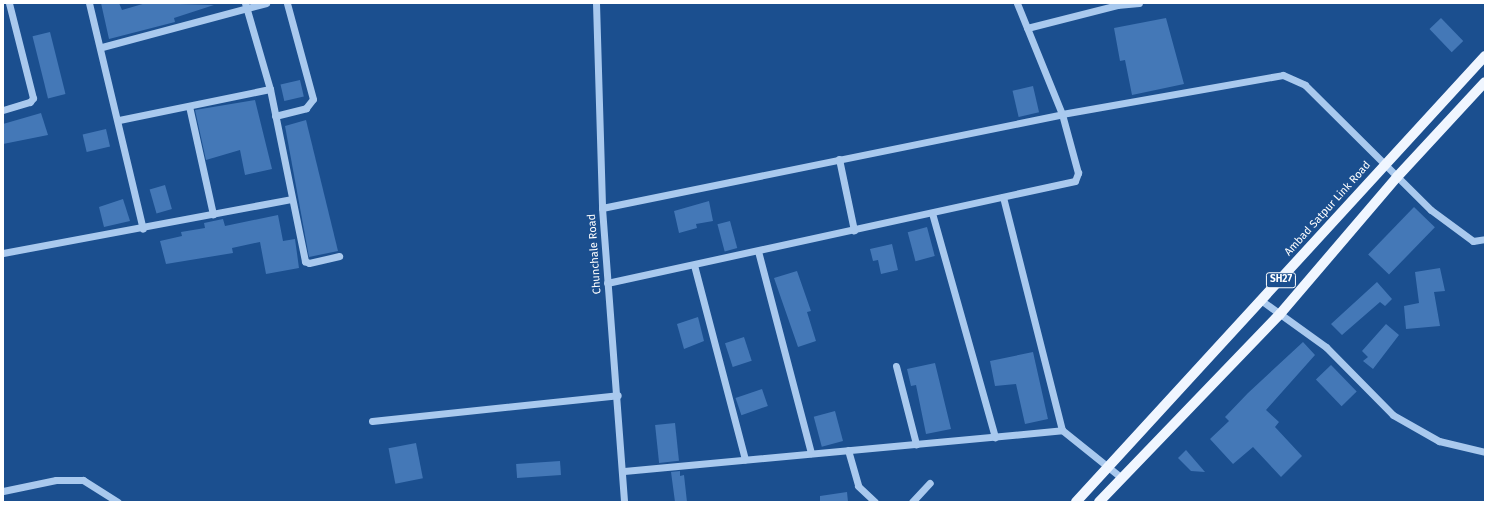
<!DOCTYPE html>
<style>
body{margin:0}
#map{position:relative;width:1488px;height:505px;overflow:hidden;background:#1b4f8f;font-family:"Fira Sans",sans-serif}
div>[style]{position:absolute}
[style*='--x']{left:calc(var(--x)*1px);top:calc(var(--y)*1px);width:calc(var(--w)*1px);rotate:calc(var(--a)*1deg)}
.building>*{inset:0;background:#4478b7;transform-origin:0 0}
.minor>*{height:7px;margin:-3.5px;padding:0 3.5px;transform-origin:3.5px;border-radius:3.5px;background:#a9c9ee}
.major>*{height:10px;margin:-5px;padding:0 5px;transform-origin:5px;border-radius:5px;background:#f0f6ff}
span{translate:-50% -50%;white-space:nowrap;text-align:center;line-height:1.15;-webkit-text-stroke:3.5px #1b4f8f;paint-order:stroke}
.shield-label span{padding:1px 3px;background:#1b4f8f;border:1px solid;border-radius:3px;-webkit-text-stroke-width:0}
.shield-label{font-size:10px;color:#fff;font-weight:700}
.street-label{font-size:11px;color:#fff}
.frame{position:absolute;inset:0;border:4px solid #fff;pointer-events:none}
</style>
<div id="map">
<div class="building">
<div style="clip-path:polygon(101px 3px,119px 3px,122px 10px,146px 3px,214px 5px,174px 18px,175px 22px,109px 39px)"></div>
<div style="clip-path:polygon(1166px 18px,1184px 84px,1132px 95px,1125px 60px,1120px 61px,1114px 28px)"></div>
<div style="left:1441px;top:18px;width:32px;height:16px;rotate:46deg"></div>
<div style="left:50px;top:32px;width:64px;height:18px;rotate:76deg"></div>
<div style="left:300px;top:80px;width:17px;height:20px;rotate:77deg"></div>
<div style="left:1033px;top:86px;width:27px;height:21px;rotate:77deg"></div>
<div style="clip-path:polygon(255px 100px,272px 169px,245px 175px,240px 150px,206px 160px,195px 110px)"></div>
<div style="clip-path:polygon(41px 113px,48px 135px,3px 144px,3px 124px)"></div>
<div style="clip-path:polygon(306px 120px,338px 251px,309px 257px,285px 126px)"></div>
<div style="left:106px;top:129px;width:18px;height:24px;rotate:77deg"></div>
<div style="left:165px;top:185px;width:25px;height:16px;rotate:74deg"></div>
<div style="clip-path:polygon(123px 199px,130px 221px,104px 227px,99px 207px)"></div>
<div style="clip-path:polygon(709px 201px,713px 221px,696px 224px,697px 228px,679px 233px,674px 211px)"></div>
<div style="left:1414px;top:207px;width:29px;height:66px;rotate:44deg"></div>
<div style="clip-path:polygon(278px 215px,283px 241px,295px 239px,299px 268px,266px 274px,260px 242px,232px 248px,233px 253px,166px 264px,160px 241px,182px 236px,181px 232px,205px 228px,204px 223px,223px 219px,225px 226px)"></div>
<div style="left:730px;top:221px;width:28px;height:13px;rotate:75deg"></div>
<div style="left:927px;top:227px;width:30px;height:20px;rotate:75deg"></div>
<div style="clip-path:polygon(892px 244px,898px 270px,881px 274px,878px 260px,873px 261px,870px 249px)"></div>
<div style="clip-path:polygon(1440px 268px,1445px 291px,1434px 292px,1440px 326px,1406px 329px,1404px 306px,1419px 303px,1415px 272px)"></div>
<div style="clip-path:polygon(797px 271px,811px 311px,807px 312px,816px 341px,798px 347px,774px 278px)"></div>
<div style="clip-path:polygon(1377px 282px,1392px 299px,1385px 306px,1380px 302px,1342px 335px,1331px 324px)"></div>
<div style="clip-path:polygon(698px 317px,704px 341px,684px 349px,677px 324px)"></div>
<div style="clip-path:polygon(1386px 324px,1399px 335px,1373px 369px,1363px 361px,1368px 357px,1362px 351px)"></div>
<div style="left:744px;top:337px;width:25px;height:20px;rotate:72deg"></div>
<div style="clip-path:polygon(1303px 342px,1315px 355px,1266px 410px,1279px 422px,1275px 427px,1302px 456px,1281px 477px,1253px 447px,1233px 464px,1210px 439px,1229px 421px,1225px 417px,1248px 393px)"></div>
<div style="clip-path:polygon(1033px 352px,1048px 419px,1025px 424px,1016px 384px,995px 386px,990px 361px)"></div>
<div style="clip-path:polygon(935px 363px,951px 429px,926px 434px,916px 385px,911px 386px,907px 369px)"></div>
<div style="left:1331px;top:365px;width:37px;height:21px;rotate:46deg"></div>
<div style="left:762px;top:389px;width:18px;height:28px;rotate:71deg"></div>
<div style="left:835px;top:411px;width:31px;height:22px;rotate:75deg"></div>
<div style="left:675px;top:423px;width:38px;height:20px;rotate:84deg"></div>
<div style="left:416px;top:443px;width:36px;height:28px;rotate:79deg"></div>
<div style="clip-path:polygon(1186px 450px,1205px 472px,1191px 471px,1178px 458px)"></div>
<div style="left:560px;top:461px;width:14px;height:44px;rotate:86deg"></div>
<div style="clip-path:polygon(680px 471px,680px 476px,684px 475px,687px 502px,675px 502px,671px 472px)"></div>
<div style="clip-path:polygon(847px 492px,848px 502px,820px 502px,820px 496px)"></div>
</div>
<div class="minor">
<div style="--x:89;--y:3;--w:232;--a:76.6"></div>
<div style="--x:245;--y:3;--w:90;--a:73.8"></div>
<div style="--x:270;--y:89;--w:176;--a:78.5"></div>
<div style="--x:305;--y:261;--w:4;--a:27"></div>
<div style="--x:309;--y:263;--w:31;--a:-13"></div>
<div style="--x:596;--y:3;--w:205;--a:88.3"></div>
<div style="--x:602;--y:208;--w:295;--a:85.7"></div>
<div style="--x:1027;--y:28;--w:93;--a:-14.3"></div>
<div style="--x:1117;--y:5;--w:22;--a:-5"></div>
<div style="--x:102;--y:47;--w:170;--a:-15"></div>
<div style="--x:189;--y:106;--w:111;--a:77.5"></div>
<div style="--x:3;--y:110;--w:28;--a:-17"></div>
<div style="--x:30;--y:102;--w:5;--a:-53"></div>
<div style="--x:33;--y:98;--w:98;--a:-104.2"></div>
<div style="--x:275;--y:116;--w:32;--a:-14"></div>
<div style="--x:306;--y:108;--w:11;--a:-52"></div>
<div style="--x:313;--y:99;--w:99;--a:-105.2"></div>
<div style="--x:119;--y:120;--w:154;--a:-11.6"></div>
<div style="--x:839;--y:159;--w:73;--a:78.1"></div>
<div style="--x:1003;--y:197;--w:240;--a:75.8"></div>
<div style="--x:602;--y:208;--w:470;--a:-11.5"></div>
<div style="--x:1062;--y:114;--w:224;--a:-10"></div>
<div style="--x:1283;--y:75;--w:24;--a:24"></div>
<div style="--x:1305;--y:85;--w:177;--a:44.8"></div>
<div style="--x:1431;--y:210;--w:52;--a:36.4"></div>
<div style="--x:1473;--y:241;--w:12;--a:-9"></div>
<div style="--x:932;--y:213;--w:233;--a:74.3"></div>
<div style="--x:758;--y:251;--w:209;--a:75.3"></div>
<div style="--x:3;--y:253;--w:293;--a:-10.6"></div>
<div style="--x:694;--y:265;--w:201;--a:75.3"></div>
<div style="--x:607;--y:283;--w:479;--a:-12.3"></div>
<div style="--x:1075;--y:181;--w:9;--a:-69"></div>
<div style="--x:1078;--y:173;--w:61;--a:-105.2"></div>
<div style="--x:1062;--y:114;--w:120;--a:-112.1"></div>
<div style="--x:1262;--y:301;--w:79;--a:35.7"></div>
<div style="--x:1326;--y:347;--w:95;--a:45.4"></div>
<div style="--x:1393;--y:415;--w:53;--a:29.5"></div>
<div style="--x:1439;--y:441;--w:47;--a:13.4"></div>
<div style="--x:896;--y:366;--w:81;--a:75.6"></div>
<div style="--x:372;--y:421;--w:247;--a:-6"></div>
<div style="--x:848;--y:450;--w:37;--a:74"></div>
<div style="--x:858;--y:486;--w:23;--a:43"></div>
<div style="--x:624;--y:471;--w:440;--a:-5.3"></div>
<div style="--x:1062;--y:430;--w:77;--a:38.7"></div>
<div style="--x:3;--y:491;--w:54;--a:-11.7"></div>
<div style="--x:56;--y:480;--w:27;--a:0"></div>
<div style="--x:83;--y:480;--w:41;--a:32.2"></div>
<div style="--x:912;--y:502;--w:26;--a:-47"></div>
</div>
<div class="major">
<div style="--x:1076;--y:502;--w:605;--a:-47.48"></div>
<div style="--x:1099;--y:502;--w:261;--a:-46.1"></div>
<div style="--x:1280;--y:314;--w:180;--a:-49.5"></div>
<div style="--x:1397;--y:177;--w:129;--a:-47.2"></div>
</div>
<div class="shield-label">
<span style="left:1281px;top:280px">SH27</span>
</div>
<div class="street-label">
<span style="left:1328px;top:209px;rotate:-48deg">Ambad Satpur Link Road</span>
<span style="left:595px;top:254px;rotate:-94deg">Chunchale Road</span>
</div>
<div class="frame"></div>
</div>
